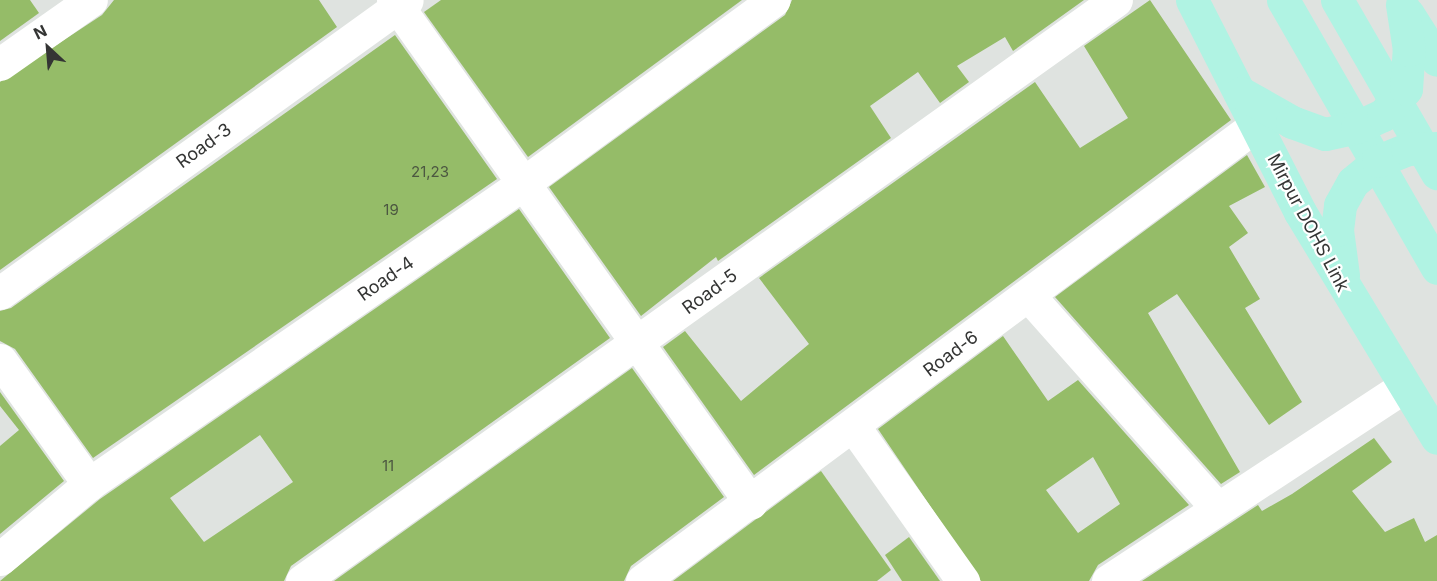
<!DOCTYPE html>
<style>
body{margin:0}
#map{position:relative;width:1437px;height:581px;overflow:hidden;background:#dfe3e0;font-family:Inter,sans-serif}
div>[style]{position:absolute}
[style*='--x']{left:calc(var(--x)*1px);top:calc(var(--y)*1px);width:calc(var(--w)*1px);rotate:calc(var(--a)*1deg)}
.building>*{inset:0;background:#95bc68}
.street>*{height:33px;margin:-16.5px;padding:0 16.5px;transform-origin:16.5px;border-radius:16.5px;background:#fff}
.primary>*{height:33px;margin:-16.5px;padding:0 16.5px;transform-origin:16.5px;border-radius:16.5px;background:#b0f3e3}
span{translate:-50% -50%;white-space:nowrap;text-align:center;line-height:1.15;-webkit-text-stroke:4.5px #fff;paint-order:stroke}
.number-label{font-size:15px;color:#4c5741}
.number-label span{-webkit-text-stroke-width:0}
.street-label{font-size:18px;color:#343534}
.north{position:absolute;left:18px;top:18px;width:60px;height:60px;-webkit-text-stroke:4px #fff;paint-order:stroke;rotate:334deg;font-size:16px;font-weight:700;line-height:24px;text-align:center;color:#343534}
.north::after{content:'';display:block;margin:auto;width:21px;height:27px;background:#343534;clip-path:polygon(50% 0,100% 100%,50% 72%,0 100%)}
</style>
<div id="map">
<div class="building">
<div style="clip-path:polygon(0 0,30px 0,39px 13px,0 41px)"></div>
<div style="clip-path:polygon(114px 0,319px 0,337px 27px,0 270px,0 82px,102px 15px)"></div>
<div style="clip-path:polygon(441px 0,742px 0,528px 157px,424px 12px)"></div>
<div style="clip-path:polygon(792px 0,1084px 0,1013px 51px,1005px 37px,957px 66px,969px 82px,940px 103px,918px 72px,870px 106px,891px 138px,718px 261px,716px 257px,641px 316px,549px 187px,785px 15px)"></div>
<div style="clip-path:polygon(1150px 0,1231px 120px,754px 475px,663px 347px,685px 331px,741px 401px,809px 344px,759px 278px,1035px 82px,1080px 148px,1128px 118px,1084px 46px)"></div>
<div style="clip-path:polygon(395px 35px,497px 179px,93px 458px,15px 349px,0 341px,0 311px,11px 308px)"></div>
<div style="clip-path:polygon(1247px 155px,1265px 187px,1229px 206px,1248px 233px,1229px 247px,1260px 299px,1245px 308px,1302px 402px,1269px 425px,1177px 294px,1148px 313px,1240px 472px,1221px 484px,1055px 297px)"></div>
<div style="clip-path:polygon(evenodd,519px 209px,610px 338px,291px 566px,284px 581px,0 581px,100px 499px,519px 209px,260px 435px,293px 482px,204px 542px,170px 498px,260px 435px)"></div>
<div style="clip-path:polygon(evenodd,1003px 336px,1048px 401px,1078px 380px,1189px 505px,1098px 565px,1089px 581px,981px 581px,878px 429px,1003px 336px,1093px 457px,1120px 504px,1078px 533px,1046px 490px,1093px 457px)"></div>
<div style="clip-path:polygon(632px 368px,724px 497px,631px 566px,624px 581px,334px 581px)"></div>
<div style="clip-path:polygon(0 392px,64px 481px,0 534px,0 446px,19px 430px,0 406px)"></div>
<div style="clip-path:polygon(1374px 438px,1392px 462px,1352px 491px,1385px 532px,1414px 518px,1425px 542px,1437px 535px,1437px 581px,1142px 581px,1258px 505px,1262px 511px,1292px 494px)"></div>
<div style="clip-path:polygon(821px 471px,891px 570px,877px 581px,673px 581px)"></div>
<div style="clip-path:polygon(909px 537px,940px 581px,902px 581px,885px 555px)"></div>
</div>
<div class="street">
<div style="--x:393;--y:0;--w:617;--a:54.56"></div>
<div style="--x:0;--y:64;--w:111;--a:-35.1"></div>
<div style="--x:0;--y:293;--w:501;--a:-35.75"></div>
<div style="--x:1029;--y:296;--w:283;--a:48.4"></div>
<div style="--x:0;--y:360;--w:153;--a:54.3"></div>
<div style="--x:854;--y:427;--w:189;--a:54.7"></div>
<div style="--x:0;--y:559;--w:116;--a:-40.1"></div>
<div style="--x:89;--y:484;--w:525;--a:-34.69"></div>
<div style="--x:521;--y:185;--w:313;--a:-36.2"></div>
<div style="--x:302;--y:581;--w:1000;--a:-35.52"></div>
<div style="--x:642;--y:581;--w:765;--a:-36.6"></div>
<div style="--x:1108;--y:581;--w:353;--a:-33.3"></div>
</div>
<div class="primary">
<div style="--x:1192;--y:0;--w:238;--a:63"></div>
<div style="--x:1300;--y:212;--w:264;--a:58.8"></div>
<div style="--x:1283;--y:0;--w:309;--a:60.1"></div>
<div style="--x:1337;--y:0;--w:200;--a:60"></div>
<div style="--x:1408;--y:14;--w:54;--a:57.8"></div>
<div style="--x:1241;--y:93;--w:59;--a:29.6"></div>
<div style="--x:1292;--y:122;--w:35;--a:20"></div>
<div style="--x:1325;--y:134;--w:33;--a:-12"></div>
<div style="--x:1357;--y:127;--w:29;--a:-25"></div>
<div style="--x:1383;--y:115;--w:35;--a:-49"></div>
<div style="--x:1406;--y:89;--w:39;--a:-86"></div>
<div style="--x:1409;--y:50;--w:46;--a:-98.8"></div>
<div style="--x:1343;--y:275;--w:45;--a:-97.6"></div>
<div style="--x:1337;--y:230;--w:25;--a:-83"></div>
<div style="--x:1340;--y:205;--w:26;--a:-61"></div>
<div style="--x:1353;--y:182;--w:33;--a:-40"></div>
<div style="--x:1378;--y:161;--w:31;--a:-22"></div>
<div style="--x:1407;--y:149;--w:30;--a:-2"></div>
</div>
<div class="number-label">
<span style="left:430px;top:172px">21,23</span>
<span style="left:391px;top:210px">19</span>
<span style="left:388px;top:466px">11</span>
</div>
<div class="street-label">
<span style="left:204px;top:146px;rotate:-36deg">Road-3</span>
<span style="left:1308px;top:223px;rotate:62deg">Mirpur DOHS Link</span>
<span style="left:386px;top:279px;rotate:-35deg">Road-4</span>
<span style="left:710px;top:292px;rotate:-36deg">Road-5</span>
<span style="left:951px;top:354px;rotate:-37deg">Road-6</span>
</div>
<div class="north">N</div>
</div>
